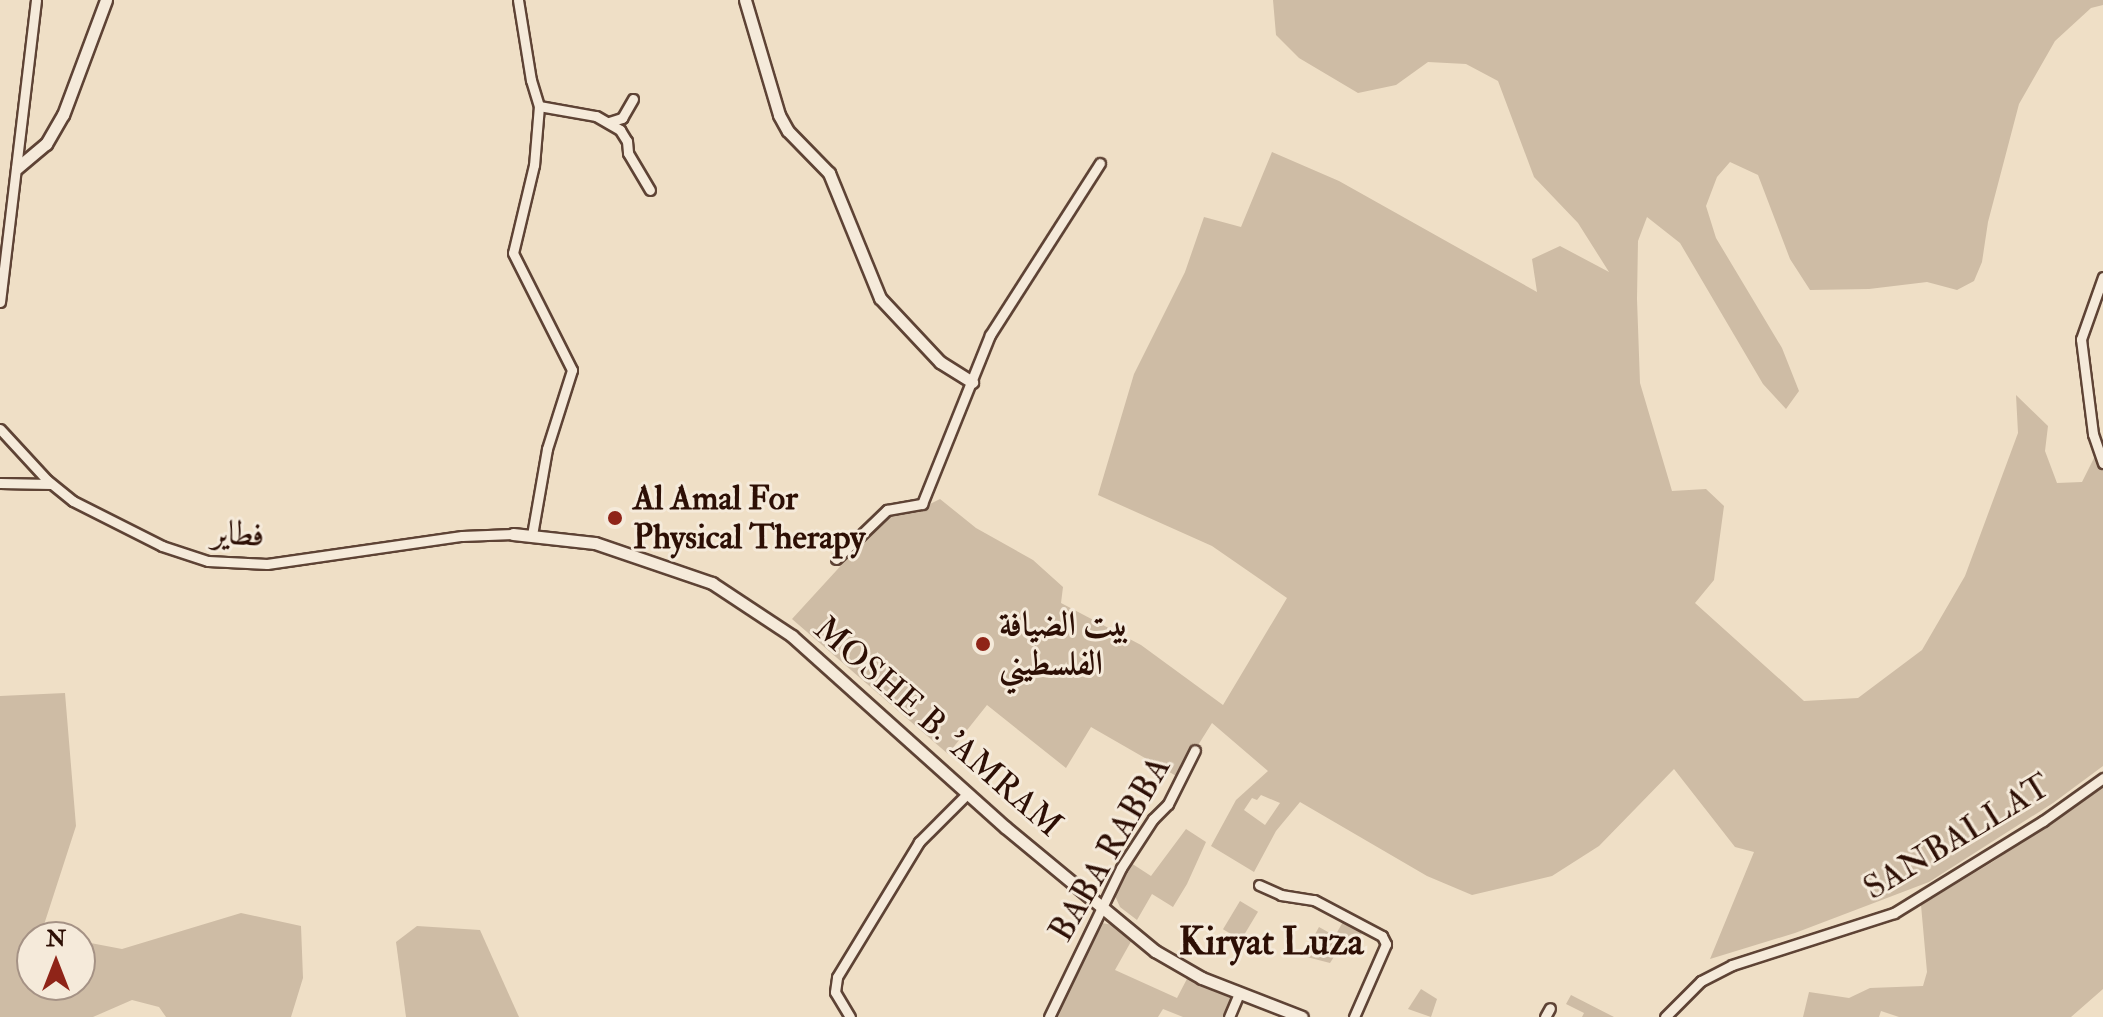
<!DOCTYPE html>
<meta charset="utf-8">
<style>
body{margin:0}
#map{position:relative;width:2103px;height:1017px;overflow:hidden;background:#efdfc6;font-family:"IM FELL Double Pica",Amiri,serif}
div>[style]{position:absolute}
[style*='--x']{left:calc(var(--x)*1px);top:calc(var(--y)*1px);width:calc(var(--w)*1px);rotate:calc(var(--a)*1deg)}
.green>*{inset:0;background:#cebca5;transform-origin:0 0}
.roads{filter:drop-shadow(2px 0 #5e4335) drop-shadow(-2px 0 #5e4335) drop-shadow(0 2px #5e4335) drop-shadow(0 -2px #5e4335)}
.minor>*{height:9px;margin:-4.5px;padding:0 4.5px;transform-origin:4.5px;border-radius:4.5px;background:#f5eada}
.tertiary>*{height:11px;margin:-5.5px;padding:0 5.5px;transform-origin:5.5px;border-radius:5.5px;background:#f5eada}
.dots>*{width:22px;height:22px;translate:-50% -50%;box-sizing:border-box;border:4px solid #f5eada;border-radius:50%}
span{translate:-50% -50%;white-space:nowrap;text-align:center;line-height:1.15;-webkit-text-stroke:6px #f5eada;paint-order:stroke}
.poi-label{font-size:34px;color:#2d0f05;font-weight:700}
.left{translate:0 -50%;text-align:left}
.street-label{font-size:34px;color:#2d0f05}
.quarter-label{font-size:38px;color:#2d0f05;font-weight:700}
.north{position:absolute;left:16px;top:921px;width:80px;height:80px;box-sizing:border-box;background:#f5eada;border:2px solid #a59285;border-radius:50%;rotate:0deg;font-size:22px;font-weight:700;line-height:32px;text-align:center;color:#2d0f05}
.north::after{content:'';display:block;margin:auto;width:28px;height:36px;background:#8f2418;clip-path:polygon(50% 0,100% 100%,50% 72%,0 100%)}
</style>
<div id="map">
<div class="green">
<div style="clip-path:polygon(evenodd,1273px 0,2103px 0,2103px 5px,2091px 8px,2055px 41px,2019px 104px,1988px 222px,1982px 262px,1974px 281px,1957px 290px,1927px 282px,1869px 289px,1810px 290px,1790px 259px,1758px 175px,1730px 162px,1717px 177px,1706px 206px,1716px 238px,1782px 348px,1799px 391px,1786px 409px,1763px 384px,1680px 243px,1647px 217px,1638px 241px,1637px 299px,1640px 383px,1672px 491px,1706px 489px,1724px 506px,1714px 580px,1695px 603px,1804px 701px,1858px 698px,1922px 650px,1965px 576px,2018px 433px,2016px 395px,2048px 426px,2045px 451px,2057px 483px,2082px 482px,2103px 440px,2103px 766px,2053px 803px,1929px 882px,1795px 933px,1710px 959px,1754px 852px,1735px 847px,1674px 769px,1599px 846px,1552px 876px,1472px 895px,1427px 876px,1300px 802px,1276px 831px,1254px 872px,1211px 846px,1236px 800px,1268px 771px,1212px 723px,1178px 777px,1091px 727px,1066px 768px,987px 705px,948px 754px,792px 619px,890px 512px,924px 507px,940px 499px,976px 528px,1033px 560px,1063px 587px,1061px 603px,1141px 645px,1223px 705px,1287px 598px,1212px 546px,1098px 495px,1134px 374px,1185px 272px,1204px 217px,1241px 227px,1272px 152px,1339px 181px,1537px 292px,1532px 259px,1560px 246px,1609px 272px,1578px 223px,1534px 177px,1498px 81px,1466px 64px,1428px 62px,1396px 85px,1358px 93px,1299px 58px,1276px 35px,1273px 0,1261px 795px,1280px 803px,1265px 825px,1244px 810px,1252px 798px,1257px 800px,1261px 795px)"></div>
<div style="clip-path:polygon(65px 693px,76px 826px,40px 937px,32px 937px,32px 985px,80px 985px,80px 941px,122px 949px,241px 913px,301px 926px,303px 978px,291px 1017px,166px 1017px,159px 1007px,132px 1000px,93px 1017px,0 1017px,0 696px)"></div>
<div style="clip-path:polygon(2103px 786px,2103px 989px,2071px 1017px,1899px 1017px,1881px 1011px,1879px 1017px,1803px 1017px,1809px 992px,1849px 998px,1870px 988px,1923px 986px,1927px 972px,1921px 905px,1994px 861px)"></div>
<div style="clip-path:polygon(1186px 829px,1206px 842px,1187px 884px,1173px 907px,1152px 894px,1137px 920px,1120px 907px,1115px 896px,1119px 881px,1131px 863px,1151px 876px)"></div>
<div style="left:1240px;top:901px;width:21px;height:33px;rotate:31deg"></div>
<div style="clip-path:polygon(1345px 918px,1364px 930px,1348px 954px,1339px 949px,1330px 963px,1303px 956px,1319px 927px,1335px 936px)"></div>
<div style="clip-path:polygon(1102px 923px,1113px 925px,1133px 938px,1115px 970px,1177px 998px,1189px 975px,1233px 997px,1223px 1017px,1183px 1017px,1163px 1009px,1158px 1017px,1053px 1017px,1096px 927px)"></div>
<div style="clip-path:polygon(417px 926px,480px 930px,519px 1017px,406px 1017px,396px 942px)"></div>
<div style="clip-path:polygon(1421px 989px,1437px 999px,1431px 1017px,1408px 1009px)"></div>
<div style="clip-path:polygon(1571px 995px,1614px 1017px,1582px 1017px,1584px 1013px,1566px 1004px)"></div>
</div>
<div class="roads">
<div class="minor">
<div style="--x:518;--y:0;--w:81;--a:80.8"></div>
<div style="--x:531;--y:80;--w:27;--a:73"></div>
<div style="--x:539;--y:106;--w:59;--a:94.8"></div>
<div style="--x:534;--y:165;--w:90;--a:103.4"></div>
<div style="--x:513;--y:253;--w:131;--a:63.2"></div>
<div style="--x:572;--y:370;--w:83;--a:107.6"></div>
<div style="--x:547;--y:449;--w:87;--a:99.9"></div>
<div style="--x:539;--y:106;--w:58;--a:10"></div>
<div style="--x:596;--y:116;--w:28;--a:30"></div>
<div style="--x:620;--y:130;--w:13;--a:58"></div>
<div style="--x:627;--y:141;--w:12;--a:85"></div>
<div style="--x:628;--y:153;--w:43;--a:59.3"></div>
<div style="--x:609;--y:122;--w:14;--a:-17"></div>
<div style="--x:622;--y:118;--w:22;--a:-60"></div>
<div style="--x:2103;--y:277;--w:66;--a:109.5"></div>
<div style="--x:2081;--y:339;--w:96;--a:82.8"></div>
<div style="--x:2093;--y:434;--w:31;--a:71"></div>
<div style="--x:0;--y:302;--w:304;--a:-83.2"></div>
<div style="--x:0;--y:429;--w:69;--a:47.3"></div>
<div style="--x:47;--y:480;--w:33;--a:39"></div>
<div style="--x:73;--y:501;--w:100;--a:26.8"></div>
<div style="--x:162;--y:546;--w:48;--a:18.1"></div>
<div style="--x:208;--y:561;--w:59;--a:2.9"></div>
<div style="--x:267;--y:564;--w:197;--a:-8.2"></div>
<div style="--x:462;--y:536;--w:51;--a:-2.2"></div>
<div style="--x:0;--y:483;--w:51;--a:1.1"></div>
<div style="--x:836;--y:559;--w:71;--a:-43.9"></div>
<div style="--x:887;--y:510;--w:36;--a:-10"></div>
<div style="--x:922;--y:504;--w:182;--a:-68.1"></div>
<div style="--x:990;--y:335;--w:204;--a:-57.4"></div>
<div style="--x:1259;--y:885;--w:24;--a:24"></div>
<div style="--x:1281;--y:895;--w:33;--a:9"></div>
<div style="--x:1314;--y:900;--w:77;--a:27.9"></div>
<div style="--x:1382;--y:936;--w:9;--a:63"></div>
<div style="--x:1386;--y:944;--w:80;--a:113.7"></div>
<div style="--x:850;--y:1017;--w:29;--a:-121"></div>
<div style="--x:835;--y:992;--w:15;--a:-82"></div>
<div style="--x:837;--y:977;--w:158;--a:-58.7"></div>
<div style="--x:919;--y:842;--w:69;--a:-45"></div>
<div style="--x:1049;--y:1017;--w:165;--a:-64.2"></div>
<div style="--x:1121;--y:868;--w:59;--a:-56.9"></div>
<div style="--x:1153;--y:819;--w:21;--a:-45"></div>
<div style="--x:1168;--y:804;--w:60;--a:-63.4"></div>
<div style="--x:1229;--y:1017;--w:25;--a:-67"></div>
<div style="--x:1545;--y:1017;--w:10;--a:-61"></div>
<div style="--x:1665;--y:1017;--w:51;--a:-45"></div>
<div style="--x:1701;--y:981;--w:35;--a:-27"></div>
<div style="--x:1732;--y:965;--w:170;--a:-17.8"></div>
<div style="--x:1894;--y:913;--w:175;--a:-31.7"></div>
<div style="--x:2043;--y:821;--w:74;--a:-35.6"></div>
</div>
<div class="tertiary">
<div style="--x:745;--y:0;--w:120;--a:73.5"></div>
<div style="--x:779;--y:115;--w:18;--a:61"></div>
<div style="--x:788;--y:131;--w:59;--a:45.7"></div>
<div style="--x:829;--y:173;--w:135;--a:67.8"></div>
<div style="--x:880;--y:298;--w:88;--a:46.8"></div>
<div style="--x:940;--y:362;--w:38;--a:32"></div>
<div style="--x:17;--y:168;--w:38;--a:-40"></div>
<div style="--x:46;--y:144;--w:34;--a:-60"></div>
<div style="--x:63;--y:115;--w:123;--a:-69.5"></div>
<div style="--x:513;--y:534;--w:82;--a:6.3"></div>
<div style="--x:595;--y:543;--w:124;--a:18.9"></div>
<div style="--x:712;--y:583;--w:96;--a:33.5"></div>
<div style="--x:792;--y:636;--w:286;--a:41.9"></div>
<div style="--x:1005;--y:827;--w:195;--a:39.6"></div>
<div style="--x:1155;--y:951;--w:54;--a:29.9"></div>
<div style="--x:1202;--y:978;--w:107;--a:21.3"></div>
</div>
</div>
<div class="dots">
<div style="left:615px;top:518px;background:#8f2418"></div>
<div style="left:983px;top:644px;background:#8f2418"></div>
</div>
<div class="poi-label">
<span class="left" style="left:633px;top:518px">Al Amal For<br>Physical Therapy</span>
<span class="left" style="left:999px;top:644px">بيت الضيافة<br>الفلسطيني</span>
</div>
<div class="street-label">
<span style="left:238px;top:534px;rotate:3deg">فطاير</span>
<span style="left:938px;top:727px;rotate:41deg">MOSHE B. 'AMRAM</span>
<span style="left:1957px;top:837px;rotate:-31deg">SANBALLAT</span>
<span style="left:1110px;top:849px;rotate:-60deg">BABA RABBA</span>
</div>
<div class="quarter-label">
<span style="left:1271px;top:943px">Kiryat Luza</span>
</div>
<div class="north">N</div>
</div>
